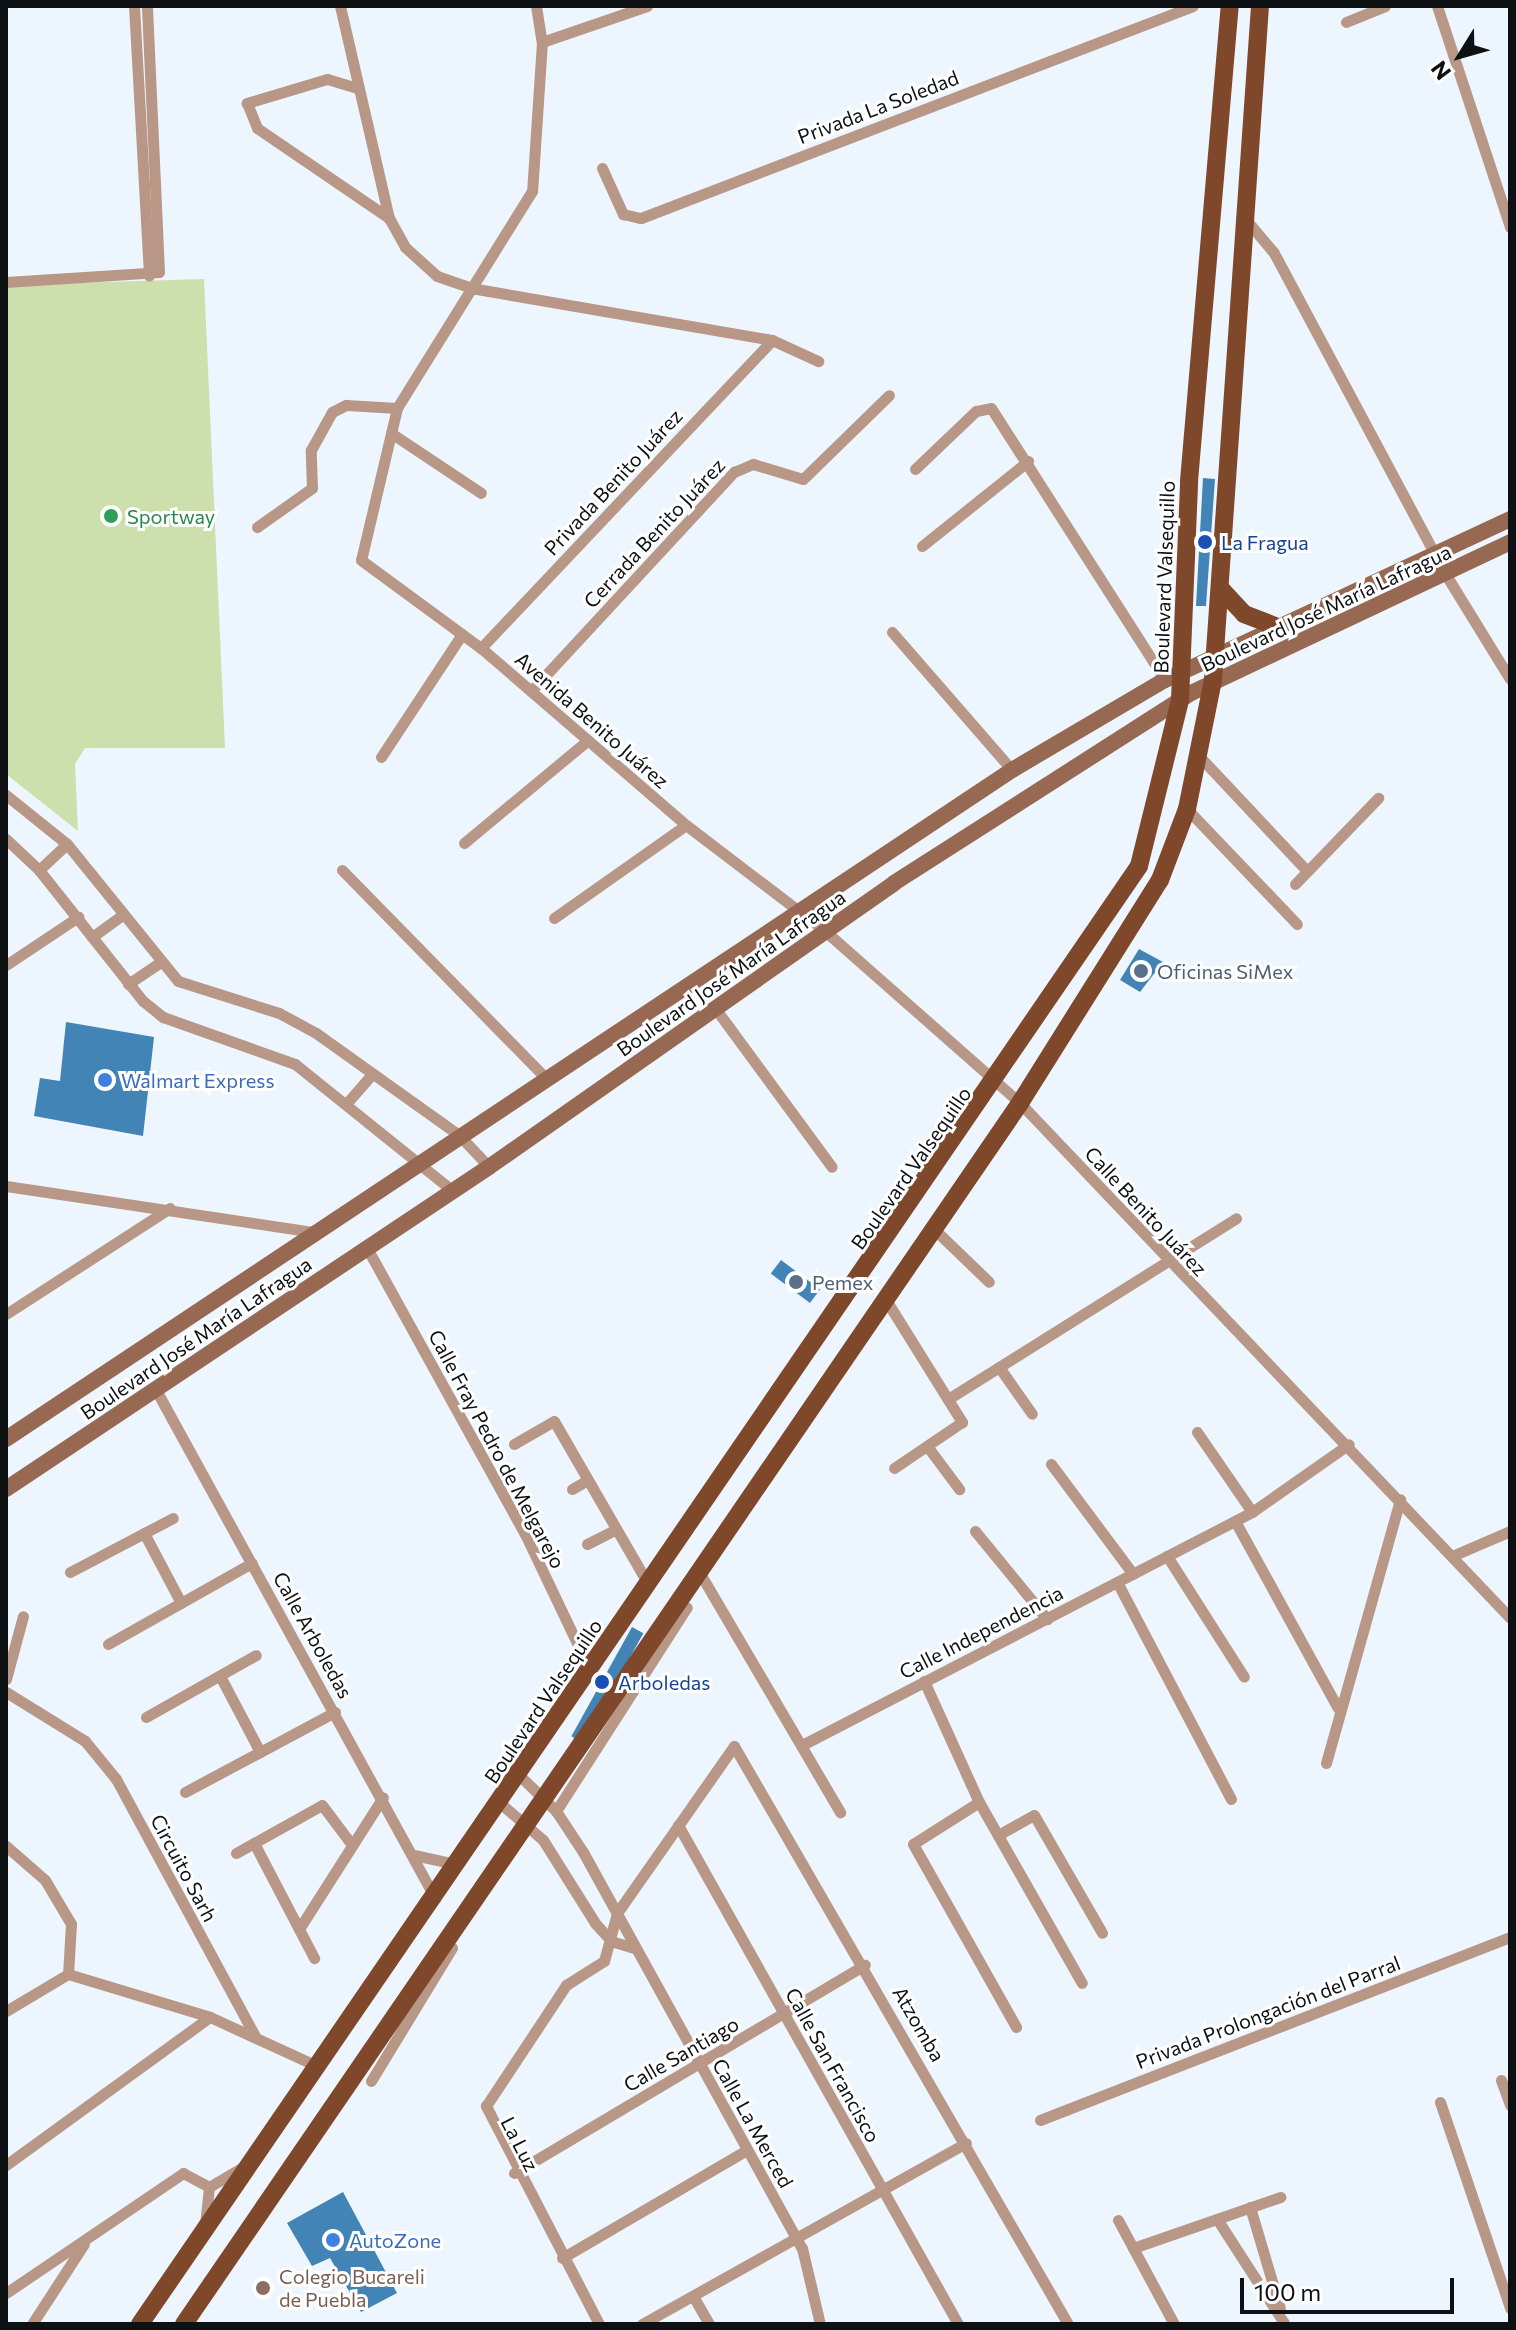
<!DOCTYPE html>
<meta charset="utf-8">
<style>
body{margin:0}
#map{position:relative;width:1516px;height:2330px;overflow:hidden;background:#edf6ff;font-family:Commissioner,sans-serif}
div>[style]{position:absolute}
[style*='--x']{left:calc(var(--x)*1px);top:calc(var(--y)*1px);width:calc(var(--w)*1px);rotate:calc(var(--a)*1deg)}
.green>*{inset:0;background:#cddfad}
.building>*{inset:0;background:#4384b7;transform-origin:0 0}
.minor>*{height:11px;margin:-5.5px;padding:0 5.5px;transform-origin:5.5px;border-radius:5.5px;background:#b89787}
.secondary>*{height:16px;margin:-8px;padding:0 8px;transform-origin:8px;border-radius:8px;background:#986952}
.primary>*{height:18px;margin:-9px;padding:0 9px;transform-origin:9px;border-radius:9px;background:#80482b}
.dots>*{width:22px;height:22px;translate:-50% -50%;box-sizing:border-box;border:4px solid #fff;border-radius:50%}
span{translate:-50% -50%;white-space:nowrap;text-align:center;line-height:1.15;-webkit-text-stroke:6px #fff;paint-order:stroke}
.street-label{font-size:20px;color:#0d1113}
.leisure-label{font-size:20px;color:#27864d}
.left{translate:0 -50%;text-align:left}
.transit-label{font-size:20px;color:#164399}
.service-label{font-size:20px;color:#4e5e75}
.shop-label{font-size:20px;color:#366cbe}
.education-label{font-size:20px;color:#785e54}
.frame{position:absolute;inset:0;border:8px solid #0d1113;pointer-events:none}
.north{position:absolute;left:1420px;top:16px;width:80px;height:80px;-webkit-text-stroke:6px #fff;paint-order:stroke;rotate:233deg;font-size:22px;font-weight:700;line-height:32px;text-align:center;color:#0d1113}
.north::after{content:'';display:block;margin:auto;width:28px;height:36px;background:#0d1113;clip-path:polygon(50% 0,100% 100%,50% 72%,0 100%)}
.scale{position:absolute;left:1240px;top:2278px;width:214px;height:36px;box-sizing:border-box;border:4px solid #0d1113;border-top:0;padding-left:10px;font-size:24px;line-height:28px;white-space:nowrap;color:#0d1113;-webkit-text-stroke:6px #fff;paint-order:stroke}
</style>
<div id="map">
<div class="green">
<div style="clip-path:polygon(204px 279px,225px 748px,85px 748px,75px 764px,78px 831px,6px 774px,6px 285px)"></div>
</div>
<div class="building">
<div style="clip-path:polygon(1203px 478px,1215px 479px,1206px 606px,1196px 606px)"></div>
<div style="clip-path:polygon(1139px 949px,1163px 962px,1140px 992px,1120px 980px)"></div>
<div style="clip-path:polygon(66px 1022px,154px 1037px,143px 1136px,34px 1116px,40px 1078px,60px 1081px)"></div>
<div style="left:781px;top:1260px;width:49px;height:17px;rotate:37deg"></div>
<div style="left:632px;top:1627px;width:13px;height:125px;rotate:29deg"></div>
<div style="clip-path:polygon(343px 2192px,397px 2293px,361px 2312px,330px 2258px,312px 2266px,287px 2223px)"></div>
</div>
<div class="minor">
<div style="--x:134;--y:6;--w:270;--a:86.8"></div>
<div style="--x:340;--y:6;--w:218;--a:77"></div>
<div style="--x:389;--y:218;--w:33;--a:61"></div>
<div style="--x:405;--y:247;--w:43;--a:42.2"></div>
<div style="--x:437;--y:276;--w:36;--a:19"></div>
<div style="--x:471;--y:288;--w:305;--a:9.8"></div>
<div style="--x:772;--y:340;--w:51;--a:24.5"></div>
<div style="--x:536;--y:6;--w:36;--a:81"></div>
<div style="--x:542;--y:42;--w:149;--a:93.8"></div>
<div style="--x:532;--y:191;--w:256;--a:121.9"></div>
<div style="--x:397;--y:408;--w:156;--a:103.3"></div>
<div style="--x:361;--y:560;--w:149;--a:36.3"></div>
<div style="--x:481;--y:648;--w:271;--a:40.8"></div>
<div style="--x:686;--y:825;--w:175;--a:37.3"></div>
<div style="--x:825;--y:931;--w:260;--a:41.4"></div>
<div style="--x:1020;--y:1103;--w:711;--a:46.42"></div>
<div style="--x:1437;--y:6;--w:233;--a:71.7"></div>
<div style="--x:1346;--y:22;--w:42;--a:-22.3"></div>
<div style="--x:542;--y:42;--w:111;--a:-18.9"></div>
<div style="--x:357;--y:88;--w:31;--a:-163"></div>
<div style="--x:327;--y:79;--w:84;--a:163.3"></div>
<div style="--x:247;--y:103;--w:27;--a:68"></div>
<div style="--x:257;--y:128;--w:160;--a:34.3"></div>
<div style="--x:602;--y:168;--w:51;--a:65.5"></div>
<div style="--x:623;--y:214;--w:18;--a:13"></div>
<div style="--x:641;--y:218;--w:591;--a:-21.01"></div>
<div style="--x:1248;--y:222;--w:40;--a:50"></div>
<div style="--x:1274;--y:253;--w:365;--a:61.9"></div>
<div style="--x:1446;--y:575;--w:122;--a:58.4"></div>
<div style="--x:6;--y:282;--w:153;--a:-3.7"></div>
<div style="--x:159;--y:272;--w:266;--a:-92.6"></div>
<div style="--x:391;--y:433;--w:108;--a:33.7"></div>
<div style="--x:915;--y:469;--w:84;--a:-43.6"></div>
<div style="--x:976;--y:411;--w:15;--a:-11"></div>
<div style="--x:991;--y:408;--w:323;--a:57.4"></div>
<div style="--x:257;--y:527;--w:67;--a:-35.3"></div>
<div style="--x:312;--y:488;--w:38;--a:-92"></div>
<div style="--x:311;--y:450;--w:43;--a:-61.1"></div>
<div style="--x:332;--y:412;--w:16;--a:-27"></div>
<div style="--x:346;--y:405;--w:51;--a:3.4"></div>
<div style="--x:922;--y:546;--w:136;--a:-38.7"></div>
<div style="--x:892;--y:632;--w:183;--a:49"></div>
<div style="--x:481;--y:648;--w:424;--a:-46.6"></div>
<div style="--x:531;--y:691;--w:299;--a:-47.2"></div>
<div style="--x:734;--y:472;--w:21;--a:-23"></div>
<div style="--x:753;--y:464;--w:52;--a:16.7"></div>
<div style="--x:803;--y:479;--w:120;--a:-44.3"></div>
<div style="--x:381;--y:757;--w:147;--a:-56.6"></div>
<div style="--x:1200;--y:757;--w:156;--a:46.8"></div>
<div style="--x:6;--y:795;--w:78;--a:38.8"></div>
<div style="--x:67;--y:844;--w:176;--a:51"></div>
<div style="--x:178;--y:981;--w:106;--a:17.6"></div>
<div style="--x:279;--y:1013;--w:42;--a:28.4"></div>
<div style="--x:316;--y:1033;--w:176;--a:35.5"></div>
<div style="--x:459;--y:1135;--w:44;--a:46.8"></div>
<div style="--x:1187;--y:809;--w:159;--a:46.3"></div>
<div style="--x:6;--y:839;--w:45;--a:43.2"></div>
<div style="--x:39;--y:870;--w:167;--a:51.6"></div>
<div style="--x:143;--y:1001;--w:26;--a:39"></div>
<div style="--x:163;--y:1017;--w:140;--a:19.6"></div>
<div style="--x:295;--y:1064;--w:203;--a:38.8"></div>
<div style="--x:464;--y:843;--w:161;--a:-39.7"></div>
<div style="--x:39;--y:870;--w:38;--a:-43"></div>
<div style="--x:342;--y:870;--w:291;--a:45.6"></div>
<div style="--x:1295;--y:884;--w:120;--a:-46"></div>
<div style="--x:554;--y:918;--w:161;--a:-35.2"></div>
<div style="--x:92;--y:937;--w:36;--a:-36"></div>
<div style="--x:6;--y:965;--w:87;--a:-33.7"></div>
<div style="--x:128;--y:984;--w:36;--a:-34"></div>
<div style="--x:715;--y:1008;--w:197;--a:53.7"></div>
<div style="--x:346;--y:1104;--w:40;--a:-49"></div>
<div style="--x:6;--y:1186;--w:310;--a:8.5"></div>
<div style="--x:934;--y:1229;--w:76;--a:43.9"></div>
<div style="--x:367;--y:1248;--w:327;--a:61.1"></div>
<div style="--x:525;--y:1534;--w:151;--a:64.5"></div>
<div style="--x:886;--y:1300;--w:144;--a:58.1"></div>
<div style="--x:962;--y:1422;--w:82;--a:145.9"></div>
<div style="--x:6;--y:1314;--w:195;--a:-32.9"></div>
<div style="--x:999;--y:1367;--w:57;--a:54.9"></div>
<div style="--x:156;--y:1390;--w:580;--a:61.22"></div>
<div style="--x:948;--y:1399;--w:340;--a:-32.1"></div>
<div style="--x:1197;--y:1432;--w:97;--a:55.5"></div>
<div style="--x:514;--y:1444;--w:46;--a:-29.9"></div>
<div style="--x:554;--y:1421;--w:188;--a:60"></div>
<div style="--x:927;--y:1446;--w:54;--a:53.3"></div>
<div style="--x:1051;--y:1464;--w:137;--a:53.3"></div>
<div style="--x:572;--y:1489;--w:16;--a:-30"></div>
<div style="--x:1235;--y:1521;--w:213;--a:61.2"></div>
<div style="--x:975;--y:1531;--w:114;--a:50.7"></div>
<div style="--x:144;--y:1533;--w:79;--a:62.1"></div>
<div style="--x:587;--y:1544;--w:28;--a:-27"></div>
<div style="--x:1167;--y:1556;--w:143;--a:57.5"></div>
<div style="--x:1452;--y:1556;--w:63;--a:-23.3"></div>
<div style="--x:698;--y:1570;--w:281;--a:59.6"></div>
<div style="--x:70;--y:1572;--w:116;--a:-27.7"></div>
<div style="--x:1117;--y:1582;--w:245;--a:62.3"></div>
<div style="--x:108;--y:1644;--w:165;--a:-29.4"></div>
<div style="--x:220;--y:1676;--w:86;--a:62.2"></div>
<div style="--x:6;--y:1679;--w:65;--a:-74.9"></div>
<div style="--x:924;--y:1681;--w:133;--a:65.6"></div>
<div style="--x:979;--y:1802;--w:208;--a:60.4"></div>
<div style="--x:6;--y:1692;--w:93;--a:31.8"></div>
<div style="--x:85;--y:1741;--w:49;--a:50.8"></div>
<div style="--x:116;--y:1779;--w:292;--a:61.6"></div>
<div style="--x:146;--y:1717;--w:126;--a:-29.4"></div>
<div style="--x:802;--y:1745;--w:507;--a:-27.37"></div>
<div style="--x:1252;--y:1512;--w:118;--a:-35"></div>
<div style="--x:1326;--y:1763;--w:274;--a:-74.3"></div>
<div style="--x:519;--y:1775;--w:52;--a:44.2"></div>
<div style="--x:556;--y:1811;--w:49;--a:56.6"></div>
<div style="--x:583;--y:1852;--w:453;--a:61.1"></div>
<div style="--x:802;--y:2248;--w:78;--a:76.7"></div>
<div style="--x:185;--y:1792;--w:170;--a:-28.1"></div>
<div style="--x:979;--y:1802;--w:78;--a:147.5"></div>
<div style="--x:913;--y:1844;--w:210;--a:60.6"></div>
<div style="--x:500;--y:1803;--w:57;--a:40.7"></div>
<div style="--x:543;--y:1840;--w:98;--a:57.9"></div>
<div style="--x:595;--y:1923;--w:24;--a:48"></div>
<div style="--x:611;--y:1941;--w:24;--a:17"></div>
<div style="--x:556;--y:1811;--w:242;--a:-57.3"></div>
<div style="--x:678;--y:1825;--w:572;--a:60.7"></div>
<div style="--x:998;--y:1835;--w:41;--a:-29.1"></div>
<div style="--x:1034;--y:1815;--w:136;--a:60"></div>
<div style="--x:254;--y:1843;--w:130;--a:62.4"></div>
<div style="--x:6;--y:1846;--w:52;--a:41.1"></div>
<div style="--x:45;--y:1880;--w:51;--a:59.4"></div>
<div style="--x:71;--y:1924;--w:50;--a:93.4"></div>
<div style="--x:236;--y:1853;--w:98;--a:-29.2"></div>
<div style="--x:322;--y:1805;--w:50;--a:53.1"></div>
<div style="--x:414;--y:1855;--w:43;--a:12.1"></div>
<div style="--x:299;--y:1929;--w:156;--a:-57.5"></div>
<div style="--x:68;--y:1974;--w:148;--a:16.8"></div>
<div style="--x:210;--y:2017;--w:120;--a:24.6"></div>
<div style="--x:6;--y:2011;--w:72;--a:-30.8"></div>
<div style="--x:1501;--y:2080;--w:27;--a:70"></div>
<div style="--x:371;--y:2081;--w:156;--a:-58.7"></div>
<div style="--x:1440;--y:2102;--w:218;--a:71.2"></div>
<div style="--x:1040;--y:2120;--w:504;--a:-21.27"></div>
<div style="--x:6;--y:2165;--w:252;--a:-36"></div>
<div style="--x:514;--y:2173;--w:408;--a:-30.7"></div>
<div style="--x:1250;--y:2207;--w:105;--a:73.5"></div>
<div style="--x:1217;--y:2219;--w:124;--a:57.2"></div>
<div style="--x:1118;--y:2220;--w:118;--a:61.7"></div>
<div style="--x:205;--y:2225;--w:38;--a:-84"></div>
<div style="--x:209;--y:2187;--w:42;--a:-30.3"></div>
<div style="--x:1133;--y:2248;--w:156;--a:-19.1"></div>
<div style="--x:562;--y:2258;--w:214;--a:-30.3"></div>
<div style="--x:6;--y:2293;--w:214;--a:-34.1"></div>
<div style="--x:183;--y:2173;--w:30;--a:28"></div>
<div style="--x:693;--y:2296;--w:32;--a:60"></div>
<div style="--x:32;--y:2324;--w:95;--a:-57"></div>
<div style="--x:599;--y:2324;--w:246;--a:-117.4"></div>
<div style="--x:486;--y:2106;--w:145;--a:-56.5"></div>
<div style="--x:566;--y:1985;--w:45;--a:-32.3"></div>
<div style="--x:604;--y:1961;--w:50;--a:-74.8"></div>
<div style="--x:617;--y:1913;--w:204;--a:-55"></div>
<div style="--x:734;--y:1746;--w:668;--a:59.98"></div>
<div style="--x:642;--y:2324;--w:371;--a:-29.2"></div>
</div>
<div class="secondary">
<div style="--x:6;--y:1439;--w:1208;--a:-33.62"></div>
<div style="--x:1012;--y:770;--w:178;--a:-30.5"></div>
<div style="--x:1165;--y:680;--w:381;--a:-25"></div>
<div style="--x:6;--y:1489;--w:580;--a:-33.69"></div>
<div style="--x:489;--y:1167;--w:495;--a:-35"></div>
<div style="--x:894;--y:883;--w:353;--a:-32.6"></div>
<div style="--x:1191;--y:693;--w:353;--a:-25.3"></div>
</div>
<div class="primary">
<div style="--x:1220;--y:588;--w:35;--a:47"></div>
<div style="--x:1244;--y:614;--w:33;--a:21"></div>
<div style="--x:140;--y:2324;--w:1767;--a:-55.58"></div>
<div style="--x:1139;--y:866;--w:171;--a:-76.1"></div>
<div style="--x:1180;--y:700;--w:219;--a:-87.6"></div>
<div style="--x:1189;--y:481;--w:477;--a:-85.1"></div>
<div style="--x:184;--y:2324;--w:1480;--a:-55.6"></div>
<div style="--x:1020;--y:1103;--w:263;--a:-57.9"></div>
<div style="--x:1160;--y:880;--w:76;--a:-69.2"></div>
<div style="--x:1187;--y:809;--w:132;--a:-78.6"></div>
<div style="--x:1213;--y:680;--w:676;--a:-86.01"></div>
</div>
<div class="dots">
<div style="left:111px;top:516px;background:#2e9e5b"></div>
<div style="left:1205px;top:542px;background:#1a4fb4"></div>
<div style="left:1141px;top:971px;background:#5c6f8a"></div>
<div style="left:105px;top:1080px;background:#3f7fe0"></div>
<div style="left:796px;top:1282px;background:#5c6f8a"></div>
<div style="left:602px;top:1682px;background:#1a4fb4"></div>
<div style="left:333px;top:2240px;background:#3f7fe0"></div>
<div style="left:263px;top:2288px;background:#8d6e63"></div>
</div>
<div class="street-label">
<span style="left:878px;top:107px;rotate:-21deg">Privada La Soledad</span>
<span style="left:613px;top:482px;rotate:-47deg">Privada Benito Juárez</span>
<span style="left:654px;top:533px;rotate:-47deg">Cerrada Benito Juárez</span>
<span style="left:1164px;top:577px;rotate:-88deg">Boulevard Valsequillo</span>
<span style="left:1326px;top:608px;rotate:-25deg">Boulevard José María Lafragua</span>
<span style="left:592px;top:720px;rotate:41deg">Avenida Benito Juárez</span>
<span style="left:731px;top:973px;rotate:-35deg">Boulevard José María Lafragua</span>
<span style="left:911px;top:1168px;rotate:-55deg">Boulevard Valsequillo</span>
<span style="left:1146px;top:1211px;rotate:47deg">Calle Benito Juárez</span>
<span style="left:196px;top:1338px;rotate:-34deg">Boulevard José María Lafragua</span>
<span style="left:497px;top:1449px;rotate:62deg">Calle Fray Pedro de Melgarejo</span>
<span style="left:981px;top:1632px;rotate:-27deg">Calle Independencia</span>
<span style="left:313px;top:1635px;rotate:61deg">Calle Arboledas</span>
<span style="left:543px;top:1701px;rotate:-56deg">Boulevard Valsequillo</span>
<span style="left:184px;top:1868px;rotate:62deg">Circuito Sarh</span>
<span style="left:1268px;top:2012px;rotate:-21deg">Privada Prolongación del Parral</span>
<span style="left:919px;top:2024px;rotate:60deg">Atzomba</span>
<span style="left:681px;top:2054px;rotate:-30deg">Calle Santiago</span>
<span style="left:833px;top:2065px;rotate:61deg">Calle San Francisco</span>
<span style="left:753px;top:2123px;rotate:61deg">Calle La Merced</span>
<span style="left:520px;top:2144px;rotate:63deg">La Luz</span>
</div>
<div class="leisure-label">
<span class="left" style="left:127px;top:516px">Sportway</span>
</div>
<div class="transit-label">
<span class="left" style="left:1221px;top:542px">La Fragua</span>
<span class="left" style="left:618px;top:1682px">Arboledas</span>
</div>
<div class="service-label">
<span class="left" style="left:1157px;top:971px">Oficinas SiMex</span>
<span class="left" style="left:812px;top:1282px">Pemex</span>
</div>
<div class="shop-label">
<span class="left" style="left:121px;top:1080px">Walmart Express</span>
<span class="left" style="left:349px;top:2240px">AutoZone</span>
</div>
<div class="education-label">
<span class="left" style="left:279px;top:2288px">Colegio Bucareli<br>de Puebla</span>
</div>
<div class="frame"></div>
<div class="north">N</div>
<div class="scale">100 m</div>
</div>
